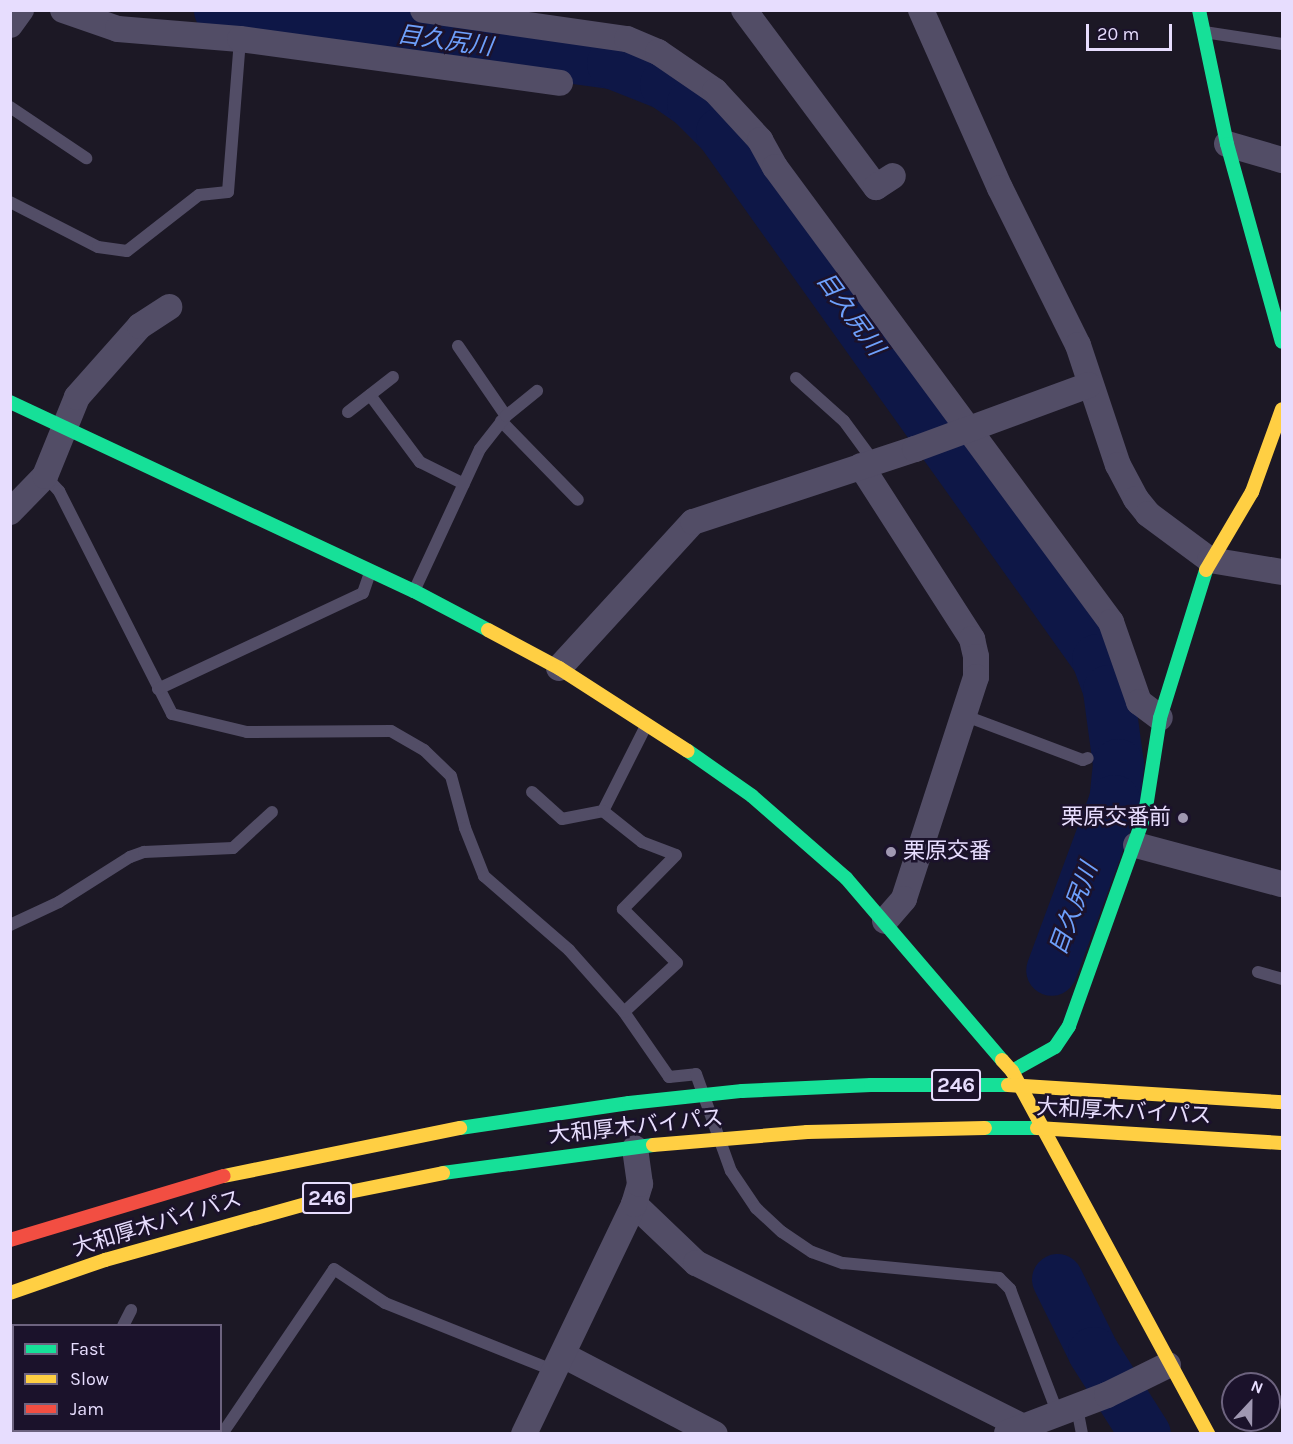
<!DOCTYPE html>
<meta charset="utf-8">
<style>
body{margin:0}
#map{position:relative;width:1293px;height:1444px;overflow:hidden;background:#1c1825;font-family:Karla,"Noto Sans JP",sans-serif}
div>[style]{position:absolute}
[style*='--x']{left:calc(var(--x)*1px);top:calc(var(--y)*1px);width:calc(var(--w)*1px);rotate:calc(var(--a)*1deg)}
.river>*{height:51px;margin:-25.5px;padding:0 25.5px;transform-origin:25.5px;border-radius:25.5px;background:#0e1747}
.lane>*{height:12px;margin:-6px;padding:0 6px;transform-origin:6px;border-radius:6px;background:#524d66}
.street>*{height:26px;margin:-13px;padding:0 13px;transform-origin:13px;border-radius:13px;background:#524d66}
.fast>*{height:14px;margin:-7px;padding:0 7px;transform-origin:7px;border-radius:7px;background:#16e098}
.slow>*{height:14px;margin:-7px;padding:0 7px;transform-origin:7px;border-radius:7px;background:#ffcf43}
.jam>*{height:14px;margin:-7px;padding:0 7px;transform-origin:7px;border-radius:7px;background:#f24e42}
.fast-bridge>*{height:14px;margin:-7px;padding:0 7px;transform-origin:7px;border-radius:7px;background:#16e098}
.slow-bridge>*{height:14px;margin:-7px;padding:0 7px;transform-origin:7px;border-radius:7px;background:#ffcf43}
.dots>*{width:16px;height:16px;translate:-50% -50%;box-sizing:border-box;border:3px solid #1b122b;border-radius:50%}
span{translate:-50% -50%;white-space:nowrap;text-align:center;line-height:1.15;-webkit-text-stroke:5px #1b122b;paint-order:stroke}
.shield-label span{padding:2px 4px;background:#1b122b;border:2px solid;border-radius:4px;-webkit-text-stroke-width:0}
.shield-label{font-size:21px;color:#e7ddfe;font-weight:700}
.poi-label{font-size:22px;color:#e7ddfe}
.right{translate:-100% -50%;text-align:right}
.left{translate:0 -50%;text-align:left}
.street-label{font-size:22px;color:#e7ddfe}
.water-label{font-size:24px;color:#6ea0fc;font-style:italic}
.frame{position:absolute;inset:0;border:12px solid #e7ddfe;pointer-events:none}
.legend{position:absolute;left:12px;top:1324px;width:210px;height:108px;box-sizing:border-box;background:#1b122b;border:2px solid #6d637f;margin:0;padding:8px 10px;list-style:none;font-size:18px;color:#e7ddfe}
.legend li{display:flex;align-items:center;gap:12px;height:30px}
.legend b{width:30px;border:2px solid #6d637f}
.north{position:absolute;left:1221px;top:1372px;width:60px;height:60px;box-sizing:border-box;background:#1b122b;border:2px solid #6d637f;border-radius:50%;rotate:22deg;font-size:16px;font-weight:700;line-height:24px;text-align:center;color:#e7ddfe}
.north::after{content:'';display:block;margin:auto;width:21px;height:27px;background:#a098b2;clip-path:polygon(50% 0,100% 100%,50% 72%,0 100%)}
.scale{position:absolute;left:1086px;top:24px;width:86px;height:27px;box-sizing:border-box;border:3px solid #e7ddfe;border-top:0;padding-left:8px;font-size:18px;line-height:21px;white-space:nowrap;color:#e7ddfe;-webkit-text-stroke:4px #1b122b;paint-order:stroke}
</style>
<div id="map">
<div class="river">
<div style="--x:219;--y:10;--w:397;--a:7.7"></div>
<div style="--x:612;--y:63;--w:57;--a:21.6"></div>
<div style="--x:665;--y:84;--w:33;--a:35"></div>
<div style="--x:692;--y:103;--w:41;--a:45"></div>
<div style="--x:721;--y:132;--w:647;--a:54.49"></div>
<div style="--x:1097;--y:659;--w:33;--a:70"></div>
<div style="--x:1108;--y:690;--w:75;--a:82.3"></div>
<div style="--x:1118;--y:764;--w:36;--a:96"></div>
<div style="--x:1114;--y:800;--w:181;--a:110.3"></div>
<div style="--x:1057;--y:1279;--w:81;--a:63.7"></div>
<div style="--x:1093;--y:1352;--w:97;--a:57.6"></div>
</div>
<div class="lane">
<div style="--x:1204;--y:32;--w:79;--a:8.7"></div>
<div style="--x:10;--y:107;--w:92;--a:33.9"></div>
<div style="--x:10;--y:202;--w:99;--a:27.1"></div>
<div style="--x:98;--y:247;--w:29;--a:8"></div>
<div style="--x:127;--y:251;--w:91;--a:-37.9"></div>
<div style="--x:199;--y:195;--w:29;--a:-6"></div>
<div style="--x:228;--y:192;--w:153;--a:-85.5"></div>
<div style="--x:458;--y:346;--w:85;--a:55.6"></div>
<div style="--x:796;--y:378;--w:64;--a:41.9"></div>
<div style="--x:844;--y:421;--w:51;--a:53.8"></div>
<div style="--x:370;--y:395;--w:84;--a:53.3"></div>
<div style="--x:420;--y:462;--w:49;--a:26.6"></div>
<div style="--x:348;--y:412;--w:57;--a:-37.9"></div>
<div style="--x:501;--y:421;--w:110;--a:45.7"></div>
<div style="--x:45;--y:476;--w:21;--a:47"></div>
<div style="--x:59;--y:491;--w:250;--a:63.1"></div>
<div style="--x:172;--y:714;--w:77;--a:13.5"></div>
<div style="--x:247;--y:732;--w:144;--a:-0.4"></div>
<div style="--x:391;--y:731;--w:38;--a:30"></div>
<div style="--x:424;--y:750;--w:37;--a:44"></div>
<div style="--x:451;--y:776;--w:54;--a:74.9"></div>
<div style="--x:465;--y:828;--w:52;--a:68.4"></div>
<div style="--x:484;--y:876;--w:113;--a:41"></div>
<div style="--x:569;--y:950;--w:83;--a:48.4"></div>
<div style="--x:624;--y:1012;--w:79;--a:55.3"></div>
<div style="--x:669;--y:1077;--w:27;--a:-6"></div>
<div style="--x:696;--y:1074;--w:103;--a:70.2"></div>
<div style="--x:731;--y:1171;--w:45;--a:56"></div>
<div style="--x:756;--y:1208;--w:35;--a:43"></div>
<div style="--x:782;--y:1232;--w:36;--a:34"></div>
<div style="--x:812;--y:1252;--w:33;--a:20"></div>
<div style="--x:843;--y:1263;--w:157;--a:5.5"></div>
<div style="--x:999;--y:1278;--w:16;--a:45"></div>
<div style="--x:1010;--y:1289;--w:134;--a:69"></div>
<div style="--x:415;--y:589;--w:154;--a:-65.1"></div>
<div style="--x:480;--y:449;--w:42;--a:-51.8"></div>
<div style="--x:506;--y:416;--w:40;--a:-39"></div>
<div style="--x:158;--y:689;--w:226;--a:-25.1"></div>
<div style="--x:363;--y:593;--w:21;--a:-71"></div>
<div style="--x:963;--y:715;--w:128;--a:20.6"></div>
<div style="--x:1083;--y:760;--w:5;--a:-22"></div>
<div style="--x:532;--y:792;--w:40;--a:42"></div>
<div style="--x:562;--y:819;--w:42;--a:-11"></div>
<div style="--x:603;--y:811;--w:97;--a:-63.2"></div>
<div style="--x:603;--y:811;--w:50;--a:38.5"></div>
<div style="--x:642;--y:842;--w:36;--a:21"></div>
<div style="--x:676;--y:855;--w:76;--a:134.5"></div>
<div style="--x:623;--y:909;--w:76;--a:45"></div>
<div style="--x:677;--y:963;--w:72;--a:137.2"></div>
<div style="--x:10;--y:925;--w:54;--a:-25.1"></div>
<div style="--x:59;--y:902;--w:84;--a:-32.4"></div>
<div style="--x:130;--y:857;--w:15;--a:-20"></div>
<div style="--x:144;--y:852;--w:89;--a:-2.6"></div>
<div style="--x:233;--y:848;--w:53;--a:-42.7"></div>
<div style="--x:1258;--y:972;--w:25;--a:16"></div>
<div style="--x:123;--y:1326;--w:18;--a:-63"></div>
<div style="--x:10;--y:1362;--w:4;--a:27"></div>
<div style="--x:1077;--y:1408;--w:26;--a:79"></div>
<div style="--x:112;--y:1430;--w:6;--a:39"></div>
<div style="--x:157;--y:1430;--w:6;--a:39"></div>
<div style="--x:100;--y:1434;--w:4;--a:-63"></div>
<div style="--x:135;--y:1434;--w:4;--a:-63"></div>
<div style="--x:222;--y:1434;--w:199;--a:-55.8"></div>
<div style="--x:334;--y:1269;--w:61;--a:33.7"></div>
<div style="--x:385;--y:1303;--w:183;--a:21.8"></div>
</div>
<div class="street">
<div style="--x:63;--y:10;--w:58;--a:19.1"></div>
<div style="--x:118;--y:29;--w:122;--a:4.7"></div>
<div style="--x:240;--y:39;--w:323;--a:7.8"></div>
<div style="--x:423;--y:10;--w:206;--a:8.1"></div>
<div style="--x:627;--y:39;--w:34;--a:23"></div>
<div style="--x:658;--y:52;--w:69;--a:34.4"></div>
<div style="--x:715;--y:91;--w:67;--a:47.4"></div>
<div style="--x:760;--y:140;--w:31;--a:61"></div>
<div style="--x:775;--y:167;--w:566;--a:53.56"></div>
<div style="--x:1111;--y:622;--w:85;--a:70.7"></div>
<div style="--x:1139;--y:702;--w:26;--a:37"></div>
<div style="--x:744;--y:10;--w:221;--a:53.3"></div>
<div style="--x:876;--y:187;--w:20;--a:-33"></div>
<div style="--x:921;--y:10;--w:195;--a:66.1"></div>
<div style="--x:1000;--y:188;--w:175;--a:63.6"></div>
<div style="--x:1078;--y:345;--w:126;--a:71.6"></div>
<div style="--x:1118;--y:465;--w:38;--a:62"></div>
<div style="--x:1136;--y:499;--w:19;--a:51"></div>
<div style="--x:1148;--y:514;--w:77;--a:36.6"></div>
<div style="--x:1210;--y:560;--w:73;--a:9.5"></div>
<div style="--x:10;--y:25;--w:19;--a:-54"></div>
<div style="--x:1227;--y:144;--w:57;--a:16.2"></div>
<div style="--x:861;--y:466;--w:206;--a:57.3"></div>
<div style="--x:972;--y:639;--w:18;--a:77"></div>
<div style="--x:976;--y:657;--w:20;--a:90"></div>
<div style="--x:976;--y:677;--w:233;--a:108"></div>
<div style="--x:904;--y:899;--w:29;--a:131"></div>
<div style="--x:10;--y:512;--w:50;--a:-45.8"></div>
<div style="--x:45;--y:476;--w:85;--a:-67.9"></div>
<div style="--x:77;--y:397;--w:95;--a:-48.4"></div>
<div style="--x:140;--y:326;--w:35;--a:-33"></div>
<div style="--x:559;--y:668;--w:198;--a:-47.5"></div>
<div style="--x:693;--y:522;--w:234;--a:-18.2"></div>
<div style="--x:915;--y:449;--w:185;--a:-20.2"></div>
<div style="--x:1136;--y:845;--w:151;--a:15"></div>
<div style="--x:634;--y:1204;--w:86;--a:43.6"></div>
<div style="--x:696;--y:1263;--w:366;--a:26.6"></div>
<div style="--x:563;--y:1355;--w:171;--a:27.5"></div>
<div style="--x:1007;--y:1433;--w:107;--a:-20.8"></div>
<div style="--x:1107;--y:1395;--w:68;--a:-26.2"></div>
<div style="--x:524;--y:1434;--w:255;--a:-64.4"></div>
<div style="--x:634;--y:1204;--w:21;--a:-73"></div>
<div style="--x:640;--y:1184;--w:36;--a:-98"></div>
</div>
<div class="fast">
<div style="--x:1199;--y:10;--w:137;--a:78.2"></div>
<div style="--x:1227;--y:144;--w:205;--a:74.5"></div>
<div style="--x:10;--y:402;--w:446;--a:25.1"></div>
<div style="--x:414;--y:591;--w:84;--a:27.8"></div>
<div style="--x:688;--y:751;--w:78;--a:35.1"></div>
<div style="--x:752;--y:796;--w:125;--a:41.1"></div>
<div style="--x:846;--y:878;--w:240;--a:49.4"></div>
<div style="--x:1012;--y:1071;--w:49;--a:-29.2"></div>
<div style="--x:1055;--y:1047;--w:25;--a:-56"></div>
<div style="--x:1069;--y:1026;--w:225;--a:-70.3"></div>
<div style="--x:1145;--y:814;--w:97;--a:-81.1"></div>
<div style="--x:1160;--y:718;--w:155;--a:-72.7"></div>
<div style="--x:460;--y:1128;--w:171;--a:-8.4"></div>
<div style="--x:985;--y:1128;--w:52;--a:0"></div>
<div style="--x:443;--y:1173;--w:212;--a:-7.6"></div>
</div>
<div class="slow">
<div style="--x:1206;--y:570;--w:91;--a:-59.5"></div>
<div style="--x:1252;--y:492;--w:88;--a:-70.1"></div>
<div style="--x:488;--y:630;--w:81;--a:28.2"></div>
<div style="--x:559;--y:668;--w:153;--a:32.8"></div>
<div style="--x:1002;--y:1060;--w:15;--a:48"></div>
<div style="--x:1012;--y:1071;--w:413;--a:61.6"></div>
<div style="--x:224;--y:1176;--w:241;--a:-11.5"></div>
<div style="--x:10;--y:1293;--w:101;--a:-19.2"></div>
<div style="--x:105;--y:1260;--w:253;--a:-15.6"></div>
<div style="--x:349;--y:1192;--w:96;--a:-11.4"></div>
</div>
<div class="jam">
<div style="--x:10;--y:1240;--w:223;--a:-16.7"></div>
</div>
<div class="fast-bridge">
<div style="--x:629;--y:1103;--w:114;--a:-6.1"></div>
<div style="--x:742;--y:1091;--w:129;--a:-2.7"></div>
<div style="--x:871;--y:1085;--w:137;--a:0"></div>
</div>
<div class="slow-bridge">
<div style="--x:1008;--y:1085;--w:275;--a:3.6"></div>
<div style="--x:1037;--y:1128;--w:245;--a:3.5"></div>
<div style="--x:653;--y:1145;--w:155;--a:-4.8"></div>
<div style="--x:807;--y:1132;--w:178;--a:-1.3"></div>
</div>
<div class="dots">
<div style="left:1183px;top:818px;background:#a098b2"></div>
<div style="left:891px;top:852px;background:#a098b2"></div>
</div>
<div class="shield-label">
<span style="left:956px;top:1085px">246</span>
<span style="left:327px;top:1198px">246</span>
</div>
<div class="poi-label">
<span class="right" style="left:1171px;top:818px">栗原交番前</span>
<span class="left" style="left:903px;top:852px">栗原交番</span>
</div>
<div class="street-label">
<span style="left:1124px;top:1112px;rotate:3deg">大和厚木バイパス</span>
<span style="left:636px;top:1127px;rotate:-6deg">大和厚木バイパス</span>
<span style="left:157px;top:1224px;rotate:-17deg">大和厚木バイパス</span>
</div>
<div class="water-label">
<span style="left:445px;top:41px;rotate:8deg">目久尻川</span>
<span style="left:850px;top:314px;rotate:54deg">目久尻川</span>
<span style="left:1074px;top:909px;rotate:-70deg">目久尻川</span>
</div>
<div class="frame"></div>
<ul class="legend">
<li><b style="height:8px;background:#16e098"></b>Fast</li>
<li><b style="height:8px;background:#ffcf43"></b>Slow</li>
<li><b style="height:8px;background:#f24e42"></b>Jam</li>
</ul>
<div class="north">N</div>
<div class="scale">20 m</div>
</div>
